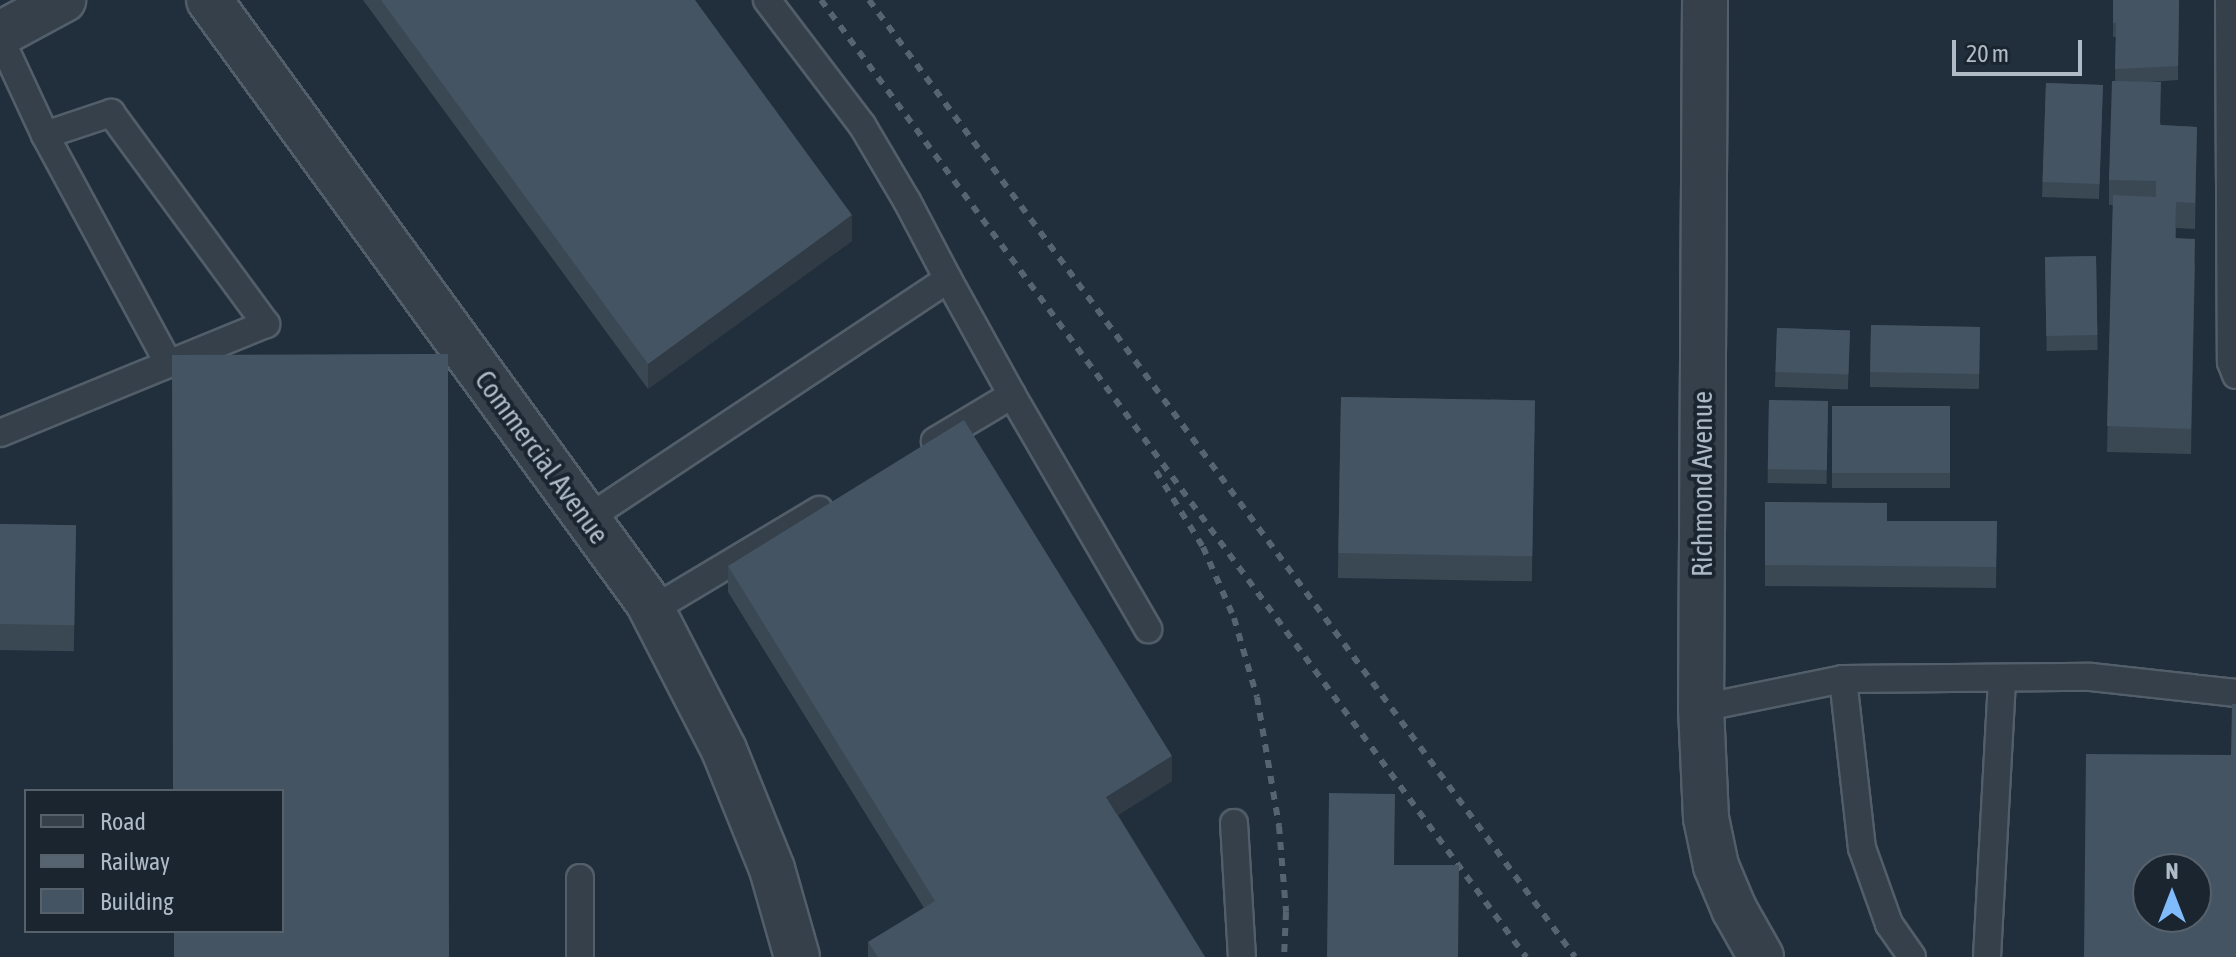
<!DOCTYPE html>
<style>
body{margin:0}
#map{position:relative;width:2236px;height:957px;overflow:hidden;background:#212e3b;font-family:"Asap Condensed",sans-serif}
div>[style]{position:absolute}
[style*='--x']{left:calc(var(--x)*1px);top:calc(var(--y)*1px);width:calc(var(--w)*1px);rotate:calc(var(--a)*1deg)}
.roads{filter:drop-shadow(2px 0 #525e69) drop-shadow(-2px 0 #525e69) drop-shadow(0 2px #525e69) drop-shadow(0 -2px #525e69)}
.service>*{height:26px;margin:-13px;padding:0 13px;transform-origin:13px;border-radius:13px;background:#35404b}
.minor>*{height:44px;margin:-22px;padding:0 22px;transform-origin:22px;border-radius:22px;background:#35404b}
.tertiary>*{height:44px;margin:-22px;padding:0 22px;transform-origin:22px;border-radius:22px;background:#35404b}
.rail>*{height:6px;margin-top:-3px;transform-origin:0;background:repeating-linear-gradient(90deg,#566472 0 8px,transparent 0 16px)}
.wall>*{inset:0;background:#3a4854;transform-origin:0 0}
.shaded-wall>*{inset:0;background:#303b45}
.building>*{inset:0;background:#445462;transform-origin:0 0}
span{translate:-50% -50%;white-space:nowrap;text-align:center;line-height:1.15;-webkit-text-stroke:8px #1a252f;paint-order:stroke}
.street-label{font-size:28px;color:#afbbc7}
.legend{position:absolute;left:24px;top:789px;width:260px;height:144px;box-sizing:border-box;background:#1a252f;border:2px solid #56616c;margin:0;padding:10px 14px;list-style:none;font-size:24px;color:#afbbc7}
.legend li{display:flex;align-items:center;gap:16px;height:40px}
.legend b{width:40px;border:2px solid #56616c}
.north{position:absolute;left:2132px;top:853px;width:80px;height:80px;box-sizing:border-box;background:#1a252f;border:2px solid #56616c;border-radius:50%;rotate:0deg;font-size:22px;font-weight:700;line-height:32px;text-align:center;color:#afbbc7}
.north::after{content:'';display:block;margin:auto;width:28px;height:36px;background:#80bbfc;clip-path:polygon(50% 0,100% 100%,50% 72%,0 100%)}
.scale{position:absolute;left:1952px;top:40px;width:130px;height:36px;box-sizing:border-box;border:4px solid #afbbc7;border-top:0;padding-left:10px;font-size:24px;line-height:28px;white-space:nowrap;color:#afbbc7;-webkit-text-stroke:6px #1a252f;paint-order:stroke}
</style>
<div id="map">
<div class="roads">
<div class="service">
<div style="--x:767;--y:0;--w:157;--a:52.8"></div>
<div style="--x:862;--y:125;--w:88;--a:59.4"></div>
<div style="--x:907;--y:201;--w:88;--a:62.3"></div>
<div style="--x:2229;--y:0;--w:362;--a:89.7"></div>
<div style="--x:2231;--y:362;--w:14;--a:69"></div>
<div style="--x:0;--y:38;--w:107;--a:65.1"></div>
<div style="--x:45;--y:135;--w:70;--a:-18.4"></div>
<div style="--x:111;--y:113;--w:262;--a:53.7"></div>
<div style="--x:266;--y:324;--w:287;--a:157.7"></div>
<div style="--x:45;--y:135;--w:260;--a:61.6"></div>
<div style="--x:1012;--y:395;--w:271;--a:59.8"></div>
<div style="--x:587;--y:519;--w:433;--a:-33.6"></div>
<div style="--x:948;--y:279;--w:132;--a:61.1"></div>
<div style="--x:1012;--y:395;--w:90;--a:149.1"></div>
<div style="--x:652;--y:610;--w:195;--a:-30.9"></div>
<div style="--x:1843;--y:679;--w:170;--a:83.6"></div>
<div style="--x:1862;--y:848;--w:81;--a:70.4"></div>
<div style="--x:1889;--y:924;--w:40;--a:55.1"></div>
<div style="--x:1701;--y:708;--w:145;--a:-11.5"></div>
<div style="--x:1843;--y:679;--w:248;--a:-0.5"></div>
<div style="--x:2091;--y:677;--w:146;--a:6.3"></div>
<div style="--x:1234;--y:823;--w:134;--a:86.6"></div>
<div style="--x:580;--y:957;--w:79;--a:-90"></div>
<div style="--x:1987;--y:957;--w:277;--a:-86.9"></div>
</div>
<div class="minor">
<div style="--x:1705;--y:0;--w:708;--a:90.32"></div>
<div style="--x:1701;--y:708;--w:110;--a:87.4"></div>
<div style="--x:1706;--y:818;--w:49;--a:78.2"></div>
<div style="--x:1716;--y:866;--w:47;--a:67.3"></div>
<div style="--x:1734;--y:909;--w:55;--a:60.6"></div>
<div style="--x:0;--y:34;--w:72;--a:-28.4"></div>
</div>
<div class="tertiary">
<div style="--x:209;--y:0;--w:745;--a:53.9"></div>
<div style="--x:648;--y:602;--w:166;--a:62.8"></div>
<div style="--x:724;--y:750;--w:128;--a:68"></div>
<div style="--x:772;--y:869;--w:91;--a:74.1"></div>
</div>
</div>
<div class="rail">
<div style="--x:821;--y:0;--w:1189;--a:53.62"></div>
<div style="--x:869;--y:0;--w:1189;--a:53.58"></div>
<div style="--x:1156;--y:471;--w:89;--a:58.3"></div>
<div style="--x:1203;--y:547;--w:77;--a:66.4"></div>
<div style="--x:1234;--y:618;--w:82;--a:73.8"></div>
<div style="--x:1257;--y:697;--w:131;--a:80.3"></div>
<div style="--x:1279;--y:826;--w:86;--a:85.3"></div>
<div style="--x:1286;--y:912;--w:45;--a:92.5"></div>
</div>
<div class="wall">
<div style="clip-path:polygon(363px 0,695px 0,852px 241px,648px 389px)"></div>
<div style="clip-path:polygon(2113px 0,2179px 0,2178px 80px,2149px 82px,2161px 125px,2197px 127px,2195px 229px,2176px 228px,2176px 238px,2195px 264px,2191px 454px,2107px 452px,2113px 205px,2109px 205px,2109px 180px,2115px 82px,2116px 37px,2113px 37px)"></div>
<div style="left:2046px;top:83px;width:57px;height:114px;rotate:2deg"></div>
<div style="left:2096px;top:256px;width:94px;height:51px;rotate:89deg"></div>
<div style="left:1871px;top:325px;width:109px;height:62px;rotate:1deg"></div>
<div style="left:1777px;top:328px;width:73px;height:59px;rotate:2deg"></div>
<div style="left:1341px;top:397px;width:194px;height:181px;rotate:1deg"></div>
<div style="left:1769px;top:400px;width:59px;height:83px;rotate:1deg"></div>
<div style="left:1832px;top:406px;width:118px;height:82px"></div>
<div style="clip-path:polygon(1765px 502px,1887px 521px,1997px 521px,1996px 588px,1765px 586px)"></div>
<div style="left:0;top:524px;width:76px;height:126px;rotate:1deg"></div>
<div style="clip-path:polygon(728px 566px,1172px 781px,1118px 815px,1205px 957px,868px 957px,868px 942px,924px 908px,728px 592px)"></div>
</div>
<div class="shaded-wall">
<div style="clip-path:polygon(852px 215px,852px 241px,648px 389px,648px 364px)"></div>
<div style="clip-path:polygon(1172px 756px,1172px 781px,1106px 822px,1106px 797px)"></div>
</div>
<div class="building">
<div style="clip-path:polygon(381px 0,695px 0,852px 215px,648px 364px)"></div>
<div style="clip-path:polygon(2113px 0,2179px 0,2178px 66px,2115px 69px,2116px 23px,2113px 23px)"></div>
<div style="clip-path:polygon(2112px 81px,2161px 82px,2160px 125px,2197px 127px,2195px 203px,2176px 202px,2175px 238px,2195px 239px,2191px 429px,2107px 426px,2113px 195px,2156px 197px,2156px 181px,2109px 180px)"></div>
<div style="left:2046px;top:83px;width:57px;height:99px;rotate:2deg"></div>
<div style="left:2096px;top:256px;width:79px;height:51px;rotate:89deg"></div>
<div style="left:1871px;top:325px;width:109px;height:47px;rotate:1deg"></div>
<div style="left:1777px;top:328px;width:73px;height:44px;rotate:2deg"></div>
<div style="clip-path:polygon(448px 354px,449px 957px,174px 957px,174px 931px,282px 931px,282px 791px,173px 791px,172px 355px)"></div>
<div style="left:1341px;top:397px;width:194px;height:156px;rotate:1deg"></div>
<div style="left:1769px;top:400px;width:59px;height:69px;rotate:1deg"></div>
<div style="left:1832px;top:406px;width:118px;height:67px"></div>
<div style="clip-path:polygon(964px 420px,1172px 756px,1106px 797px,1205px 957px,878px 957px,868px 942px,935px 901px,728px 566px)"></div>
<div style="clip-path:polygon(1765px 502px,1887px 503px,1887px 521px,1997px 521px,1996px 567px,1765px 565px)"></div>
<div style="left:0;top:524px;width:76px;height:100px;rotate:1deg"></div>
<div style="clip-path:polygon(evenodd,2232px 704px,2236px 704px,2236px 957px,2084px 957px,2086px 754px,2231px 755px,2232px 704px,2148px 869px,2196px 869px,2196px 917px,2148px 917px,2148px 869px)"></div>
<div style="clip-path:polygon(1329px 793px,1395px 794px,1394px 865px,1459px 865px,1458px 957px,1327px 957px)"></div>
</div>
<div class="street-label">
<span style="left:542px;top:457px;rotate:54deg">Commercial Avenue</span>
<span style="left:1702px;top:484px;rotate:-90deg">Richmond Avenue</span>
</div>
<ul class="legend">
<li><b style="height:10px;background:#35404b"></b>Road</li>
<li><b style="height:10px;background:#566472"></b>Railway</li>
<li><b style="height:22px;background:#445462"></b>Building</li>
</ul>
<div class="north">N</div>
<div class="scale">20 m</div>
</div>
